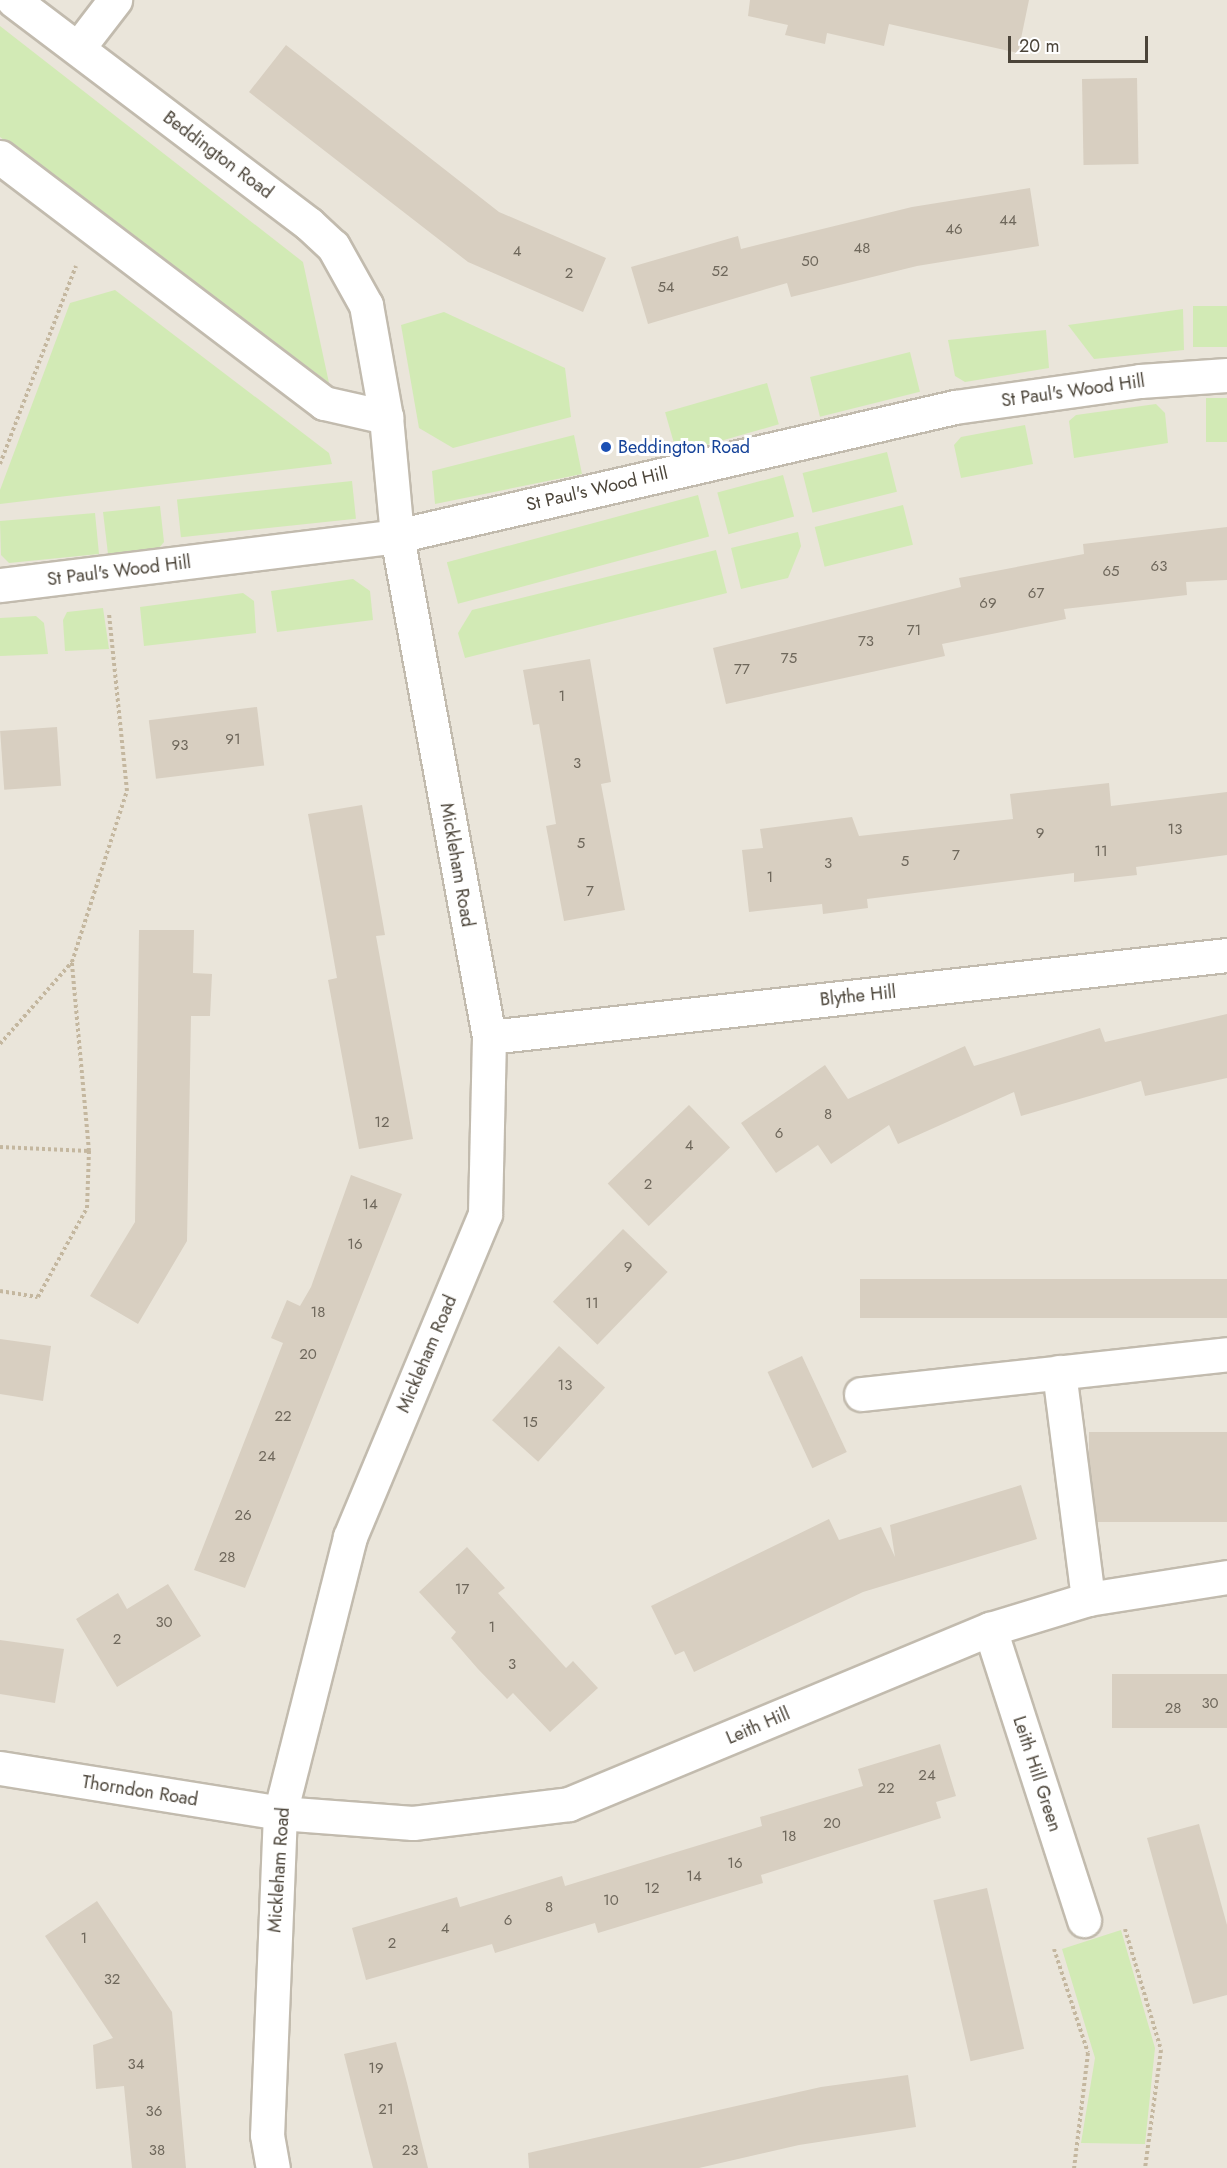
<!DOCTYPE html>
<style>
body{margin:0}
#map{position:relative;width:1227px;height:2168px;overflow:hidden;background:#f6f3ec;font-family:Jost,sans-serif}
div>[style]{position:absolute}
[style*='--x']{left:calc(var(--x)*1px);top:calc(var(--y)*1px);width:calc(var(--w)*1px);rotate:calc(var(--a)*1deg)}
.residential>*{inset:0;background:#eae5da;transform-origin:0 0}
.green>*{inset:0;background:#d2eab5;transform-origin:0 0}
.building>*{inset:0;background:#d8cfc1;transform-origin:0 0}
.path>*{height:4px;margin-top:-2px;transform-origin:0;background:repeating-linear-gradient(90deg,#c4b79f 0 3px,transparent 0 6px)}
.roads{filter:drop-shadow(2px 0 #c2bbae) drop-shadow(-2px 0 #c2bbae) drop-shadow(0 2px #c2bbae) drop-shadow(0 -2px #c2bbae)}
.minor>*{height:33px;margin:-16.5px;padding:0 16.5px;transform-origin:16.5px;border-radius:16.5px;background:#fff}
.dots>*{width:16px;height:16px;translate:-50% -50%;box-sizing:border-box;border:3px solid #fff;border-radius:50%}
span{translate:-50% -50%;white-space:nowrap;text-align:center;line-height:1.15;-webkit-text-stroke:6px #fff;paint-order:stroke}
.number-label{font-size:15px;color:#6e675b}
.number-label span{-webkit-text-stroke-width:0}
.street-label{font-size:18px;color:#4b4439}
.transit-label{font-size:18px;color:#164399}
.left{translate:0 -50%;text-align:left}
.scale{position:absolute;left:1008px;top:36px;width:140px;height:27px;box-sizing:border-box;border:3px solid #4b4439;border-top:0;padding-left:8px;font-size:18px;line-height:21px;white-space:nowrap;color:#4b4439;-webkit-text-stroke:4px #fff;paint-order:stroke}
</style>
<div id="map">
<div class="residential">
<div style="left:0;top:0;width:1227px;height:2168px"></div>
</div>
<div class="green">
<div style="clip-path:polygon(0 26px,303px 262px,329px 383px,0 137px)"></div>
<div style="clip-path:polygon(115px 290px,329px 453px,332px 464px,0 504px,0 490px,70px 303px)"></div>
<div style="left:1227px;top:306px;width:41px;height:34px;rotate:90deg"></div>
<div style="clip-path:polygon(1183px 309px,1184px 350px,1094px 359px,1068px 325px)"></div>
<div style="clip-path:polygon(444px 312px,565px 368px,571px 417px,453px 448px,419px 428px,401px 325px)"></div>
<div style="clip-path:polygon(1046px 330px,1049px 368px,965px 382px,955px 376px,948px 340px)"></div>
<div style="left:910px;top:352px;width:41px;height:103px;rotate:76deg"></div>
<div style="left:767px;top:383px;width:43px;height:106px;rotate:74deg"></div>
<div style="left:1227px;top:398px;width:44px;height:21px;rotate:90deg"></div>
<div style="clip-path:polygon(1156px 404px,1165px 413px,1168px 443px,1074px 458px,1069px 421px,1076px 415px)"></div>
<div style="clip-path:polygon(1025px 425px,1033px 464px,961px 478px,954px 445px,961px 437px)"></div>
<div style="clip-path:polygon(574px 435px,582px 474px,435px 504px,432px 471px)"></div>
<div style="left:887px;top:452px;width:41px;height:87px;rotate:76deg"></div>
<div style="left:783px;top:475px;width:43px;height:68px;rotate:75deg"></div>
<div style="left:352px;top:481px;width:38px;height:176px;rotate:84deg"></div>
<div style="left:698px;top:495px;width:43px;height:260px;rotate:75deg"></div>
<div style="left:903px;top:505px;width:41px;height:91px;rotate:76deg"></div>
<div style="clip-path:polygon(160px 506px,164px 542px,159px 548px,108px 554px,103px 512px)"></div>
<div style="clip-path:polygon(95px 513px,99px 554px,9px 563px,1px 555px,0 521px)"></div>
<div style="clip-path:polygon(798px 532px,801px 546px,788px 578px,741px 589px,731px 548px)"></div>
<div style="clip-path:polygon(716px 550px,727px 593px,465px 658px,458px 633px,472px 610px)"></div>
<div style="clip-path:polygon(353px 579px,370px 591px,373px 620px,277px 632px,271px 591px)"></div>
<div style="clip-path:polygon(243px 593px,254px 601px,256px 633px,144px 646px,140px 607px)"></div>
<div style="clip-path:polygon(103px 608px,109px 649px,65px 651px,63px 620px,67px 612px)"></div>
<div style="clip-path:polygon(36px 616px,44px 623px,48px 654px,0 656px,0 618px)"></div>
<div style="clip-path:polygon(1121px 1930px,1155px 2048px,1145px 2144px,1081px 2143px,1095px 2058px,1062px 1949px)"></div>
</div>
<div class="building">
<div style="clip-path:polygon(750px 0,1029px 0,1018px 53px,889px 24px,884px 46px,827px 33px,825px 44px,785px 35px,788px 25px,748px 16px)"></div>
<div style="clip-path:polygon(286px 45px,499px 212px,606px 258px,583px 312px,468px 262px,249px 92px)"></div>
<div style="left:1137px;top:78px;width:86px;height:55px;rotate:89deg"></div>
<div style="clip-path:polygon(1030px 188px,1039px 246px,917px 266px,791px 297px,787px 283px,648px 324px,631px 267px,738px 236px,741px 249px,912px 207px)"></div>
<div style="clip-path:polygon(1227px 527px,1227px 580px,1186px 582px,1187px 595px,1064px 609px,1066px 619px,942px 644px,945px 656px,726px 704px,713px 648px,961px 587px,959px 578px,1084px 554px,1083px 544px)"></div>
<div style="clip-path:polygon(590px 659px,611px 782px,601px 784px,625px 910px,564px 921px,546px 826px,556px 824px,539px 724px,533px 725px,523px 670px)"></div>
<div style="left:257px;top:707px;width:59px;height:109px;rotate:83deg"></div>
<div style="left:57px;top:727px;width:59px;height:57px;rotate:86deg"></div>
<div style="clip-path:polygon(1109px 783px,1111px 806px,1227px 792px,1227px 855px,1136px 867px,1137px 875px,1074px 882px,1074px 873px,867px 899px,868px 908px,823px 914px,822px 904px,749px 912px,742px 850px,763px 848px,760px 829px,852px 817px,859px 836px,1013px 819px,1010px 794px)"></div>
<div style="clip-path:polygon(362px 805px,385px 935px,376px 936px,413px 1139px,359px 1149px,328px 980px,337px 978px,308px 814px)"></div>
<div style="clip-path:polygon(139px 930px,194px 930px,193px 973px,212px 974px,210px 1016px,191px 1016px,187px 1241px,138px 1324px,90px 1296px,135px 1222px)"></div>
<div style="clip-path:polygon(1227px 1014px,1227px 1078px,1195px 1085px,1145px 1096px,1141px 1081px,1021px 1116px,1014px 1092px,898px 1144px,889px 1125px,831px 1164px,818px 1145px,776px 1173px,741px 1123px,825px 1065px,848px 1099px,965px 1046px,974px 1066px,1100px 1028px,1105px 1042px)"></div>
<div style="left:689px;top:1105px;width:59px;height:113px;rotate:46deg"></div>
<div style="clip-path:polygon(351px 1175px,402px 1194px,245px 1588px,194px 1570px,283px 1343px,271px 1338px,287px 1300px,300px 1306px,311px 1287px)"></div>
<div style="left:623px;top:1229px;width:62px;height:101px;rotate:44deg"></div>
<div style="left:1227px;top:1279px;width:39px;height:367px;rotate:90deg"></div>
<div style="clip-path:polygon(0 1339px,51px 1346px,43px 1401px,0 1394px)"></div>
<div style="left:559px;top:1346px;width:62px;height:100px;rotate:42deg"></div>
<div style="left:802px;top:1356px;width:106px;height:38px;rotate:65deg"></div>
<div style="left:1227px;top:1432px;width:90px;height:138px;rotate:90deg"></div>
<div style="clip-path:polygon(1021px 1485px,1037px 1539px,863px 1592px,694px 1672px,684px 1651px,675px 1655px,651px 1606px,829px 1519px,839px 1540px,881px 1527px,895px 1557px,890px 1525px)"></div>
<div style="clip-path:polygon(467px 1547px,505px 1588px,498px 1593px,566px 1668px,573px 1661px,598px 1688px,550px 1732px,513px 1693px,507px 1699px,478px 1669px,451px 1638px,456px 1632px,419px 1592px)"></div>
<div style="clip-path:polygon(168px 1584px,201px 1636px,117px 1687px,76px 1619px,118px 1593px,127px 1609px)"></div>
<div style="clip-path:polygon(0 1640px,64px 1649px,55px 1703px,0 1694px)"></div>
<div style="left:1227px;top:1674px;width:54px;height:115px;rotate:90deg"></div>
<div style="clip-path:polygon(940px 1744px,956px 1796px,936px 1802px,941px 1818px,761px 1875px,763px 1883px,598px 1933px,595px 1923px,495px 1953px,492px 1944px,366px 1980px,352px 1928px,457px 1897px,460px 1907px,562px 1876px,565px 1886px,762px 1826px,760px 1817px,863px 1786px,858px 1769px)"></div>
<div style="clip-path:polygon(1199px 1824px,1227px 1925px,1227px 1995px,1193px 2004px,1147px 1838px)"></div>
<div style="left:987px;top:1888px;width:165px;height:55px;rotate:77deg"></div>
<div style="clip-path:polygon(97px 1901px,172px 2012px,186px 2168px,132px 2168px,124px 2086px,96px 2089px,93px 2045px,113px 2038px,45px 1936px)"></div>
<div style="clip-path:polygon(396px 2042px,407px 2083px,428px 2168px,373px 2168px,355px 2098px,344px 2054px)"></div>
<div style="clip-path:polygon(908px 2075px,916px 2127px,799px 2145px,699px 2168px,529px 2168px,528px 2153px,821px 2087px)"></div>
</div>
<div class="path">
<div style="--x:0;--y:464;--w:212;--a:-69"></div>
<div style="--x:0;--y:1044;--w:109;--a:-48.7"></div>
<div style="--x:72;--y:962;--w:180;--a:-72.2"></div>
<div style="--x:127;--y:791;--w:179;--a:-95.8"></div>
<div style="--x:0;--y:1147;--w:89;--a:2.6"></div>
<div style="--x:0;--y:1291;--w:38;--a:9"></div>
<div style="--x:38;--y:1297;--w:102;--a:-61.2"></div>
<div style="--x:87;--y:1208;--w:57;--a:-88"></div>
<div style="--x:89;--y:1151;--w:189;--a:-95.2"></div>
<div style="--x:1125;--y:1929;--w:126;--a:73.4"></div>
<div style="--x:1161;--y:2050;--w:119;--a:97.7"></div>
<div style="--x:1054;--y:1949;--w:109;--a:71.9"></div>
<div style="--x:1088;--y:2053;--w:116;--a:96.9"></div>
</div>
<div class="roads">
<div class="minor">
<div style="--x:13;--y:0;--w:371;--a:37.1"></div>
<div style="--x:309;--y:224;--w:33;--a:43"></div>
<div style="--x:333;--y:246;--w:68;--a:60.8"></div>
<div style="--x:366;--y:305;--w:114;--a:79.9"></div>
<div style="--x:386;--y:417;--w:120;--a:84.7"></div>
<div style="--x:397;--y:536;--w:509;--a:79.59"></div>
<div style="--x:489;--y:1037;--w:177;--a:91.3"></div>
<div style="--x:485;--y:1214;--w:350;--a:112.7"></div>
<div style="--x:350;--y:1537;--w:285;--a:104.2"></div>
<div style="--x:280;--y:1813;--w:322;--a:92.3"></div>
<div style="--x:267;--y:2135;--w:34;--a:80"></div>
<div style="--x:78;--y:48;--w:61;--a:-52.4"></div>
<div style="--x:0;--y:157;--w:407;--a:37.2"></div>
<div style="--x:324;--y:403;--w:64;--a:12.7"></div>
<div style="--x:0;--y:585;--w:400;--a:-7"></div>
<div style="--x:397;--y:536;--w:573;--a:-13.02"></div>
<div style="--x:955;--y:407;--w:187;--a:-8"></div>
<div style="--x:1140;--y:381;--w:87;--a:-3.9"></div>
<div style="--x:489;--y:1037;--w:743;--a:-6.34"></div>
<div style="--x:1059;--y:1372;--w:229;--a:82.7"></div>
<div style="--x:861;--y:1394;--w:368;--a:-6.2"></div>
<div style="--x:990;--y:1629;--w:306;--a:72.1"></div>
<div style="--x:0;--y:1768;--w:284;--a:9.1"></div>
<div style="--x:280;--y:1813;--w:133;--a:4.3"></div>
<div style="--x:413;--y:1823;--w:157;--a:-6.9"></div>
<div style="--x:569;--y:1804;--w:456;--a:-22.6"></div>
<div style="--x:990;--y:1629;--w:102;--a:-17"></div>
<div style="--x:1088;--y:1599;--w:141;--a:-9"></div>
</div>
</div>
<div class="dots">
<div style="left:606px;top:447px;background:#1a4fb4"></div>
</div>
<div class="number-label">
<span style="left:1008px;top:221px">44</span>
<span style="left:954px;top:230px">46</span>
<span style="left:862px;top:249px">48</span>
<span style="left:517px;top:252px">4</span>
<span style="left:810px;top:262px">50</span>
<span style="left:720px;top:272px">52</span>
<span style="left:569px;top:274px">2</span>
<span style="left:666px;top:288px">54</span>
<span style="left:1159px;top:567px">63</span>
<span style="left:1111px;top:572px">65</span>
<span style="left:1036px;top:594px">67</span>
<span style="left:988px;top:604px">69</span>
<span style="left:914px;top:631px">71</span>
<span style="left:866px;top:642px">73</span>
<span style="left:789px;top:659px">75</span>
<span style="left:742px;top:670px">77</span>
<span style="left:562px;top:697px">1</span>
<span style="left:233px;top:740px">91</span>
<span style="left:180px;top:746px">93</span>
<span style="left:577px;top:764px">3</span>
<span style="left:1175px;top:830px">13</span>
<span style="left:1040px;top:834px">9</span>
<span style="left:581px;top:844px">5</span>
<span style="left:1101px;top:852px">11</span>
<span style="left:956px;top:856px">7</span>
<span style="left:905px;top:862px">5</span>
<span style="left:828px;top:864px">3</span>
<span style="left:770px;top:878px">1</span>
<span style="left:590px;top:892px">7</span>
<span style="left:828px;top:1115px">8</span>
<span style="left:382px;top:1123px">12</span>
<span style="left:779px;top:1134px">6</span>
<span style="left:689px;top:1146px">4</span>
<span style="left:648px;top:1185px">2</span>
<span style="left:370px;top:1205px">14</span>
<span style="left:355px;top:1245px">16</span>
<span style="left:628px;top:1268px">9</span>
<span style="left:592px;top:1304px">11</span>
<span style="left:318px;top:1313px">18</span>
<span style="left:308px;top:1355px">20</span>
<span style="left:565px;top:1386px">13</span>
<span style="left:283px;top:1417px">22</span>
<span style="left:530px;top:1423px">15</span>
<span style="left:267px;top:1457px">24</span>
<span style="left:243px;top:1516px">26</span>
<span style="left:227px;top:1558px">28</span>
<span style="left:462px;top:1590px">17</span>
<span style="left:164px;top:1623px">30</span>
<span style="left:492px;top:1628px">1</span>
<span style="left:117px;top:1640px">2</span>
<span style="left:512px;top:1665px">3</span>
<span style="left:1210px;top:1704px">30</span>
<span style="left:1173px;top:1709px">28</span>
<span style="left:927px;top:1776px">24</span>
<span style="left:886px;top:1789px">22</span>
<span style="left:832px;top:1824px">20</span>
<span style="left:789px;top:1837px">18</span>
<span style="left:735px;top:1864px">16</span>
<span style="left:694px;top:1877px">14</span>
<span style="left:652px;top:1889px">12</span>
<span style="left:611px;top:1901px">10</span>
<span style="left:549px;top:1908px">8</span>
<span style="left:508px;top:1921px">6</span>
<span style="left:445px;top:1929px">4</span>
<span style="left:84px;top:1939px">1</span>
<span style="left:392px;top:1944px">2</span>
<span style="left:112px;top:1980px">32</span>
<span style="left:136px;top:2065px">34</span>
<span style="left:376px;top:2069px">19</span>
<span style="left:386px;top:2110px">21</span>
<span style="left:154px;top:2112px">36</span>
<span style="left:157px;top:2151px">38</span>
<span style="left:410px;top:2151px">23</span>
</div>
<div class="street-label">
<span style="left:218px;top:155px;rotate:37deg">Beddington Road</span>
<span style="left:1073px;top:391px;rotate:-8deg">St Paul's Wood Hill</span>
<span style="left:597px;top:489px;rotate:-13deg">St Paul's Wood Hill</span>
<span style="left:119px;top:571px;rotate:-7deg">St Paul's Wood Hill</span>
<span style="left:457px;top:865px;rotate:80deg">Mickleham Road</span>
<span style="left:858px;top:996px;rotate:-6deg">Blythe Hill</span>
<span style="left:427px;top:1354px;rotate:-67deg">Mickleham Road</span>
<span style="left:758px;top:1726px;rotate:-23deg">Leith Hill</span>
<span style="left:1037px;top:1774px;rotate:72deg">Leith Hill Green</span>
<span style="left:140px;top:1791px;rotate:9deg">Thorndon Road</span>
<span style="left:279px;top:1870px;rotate:-86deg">Mickleham Road</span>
</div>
<div class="transit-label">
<span class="left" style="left:618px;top:447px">Beddington Road</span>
</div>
<div class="scale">20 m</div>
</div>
